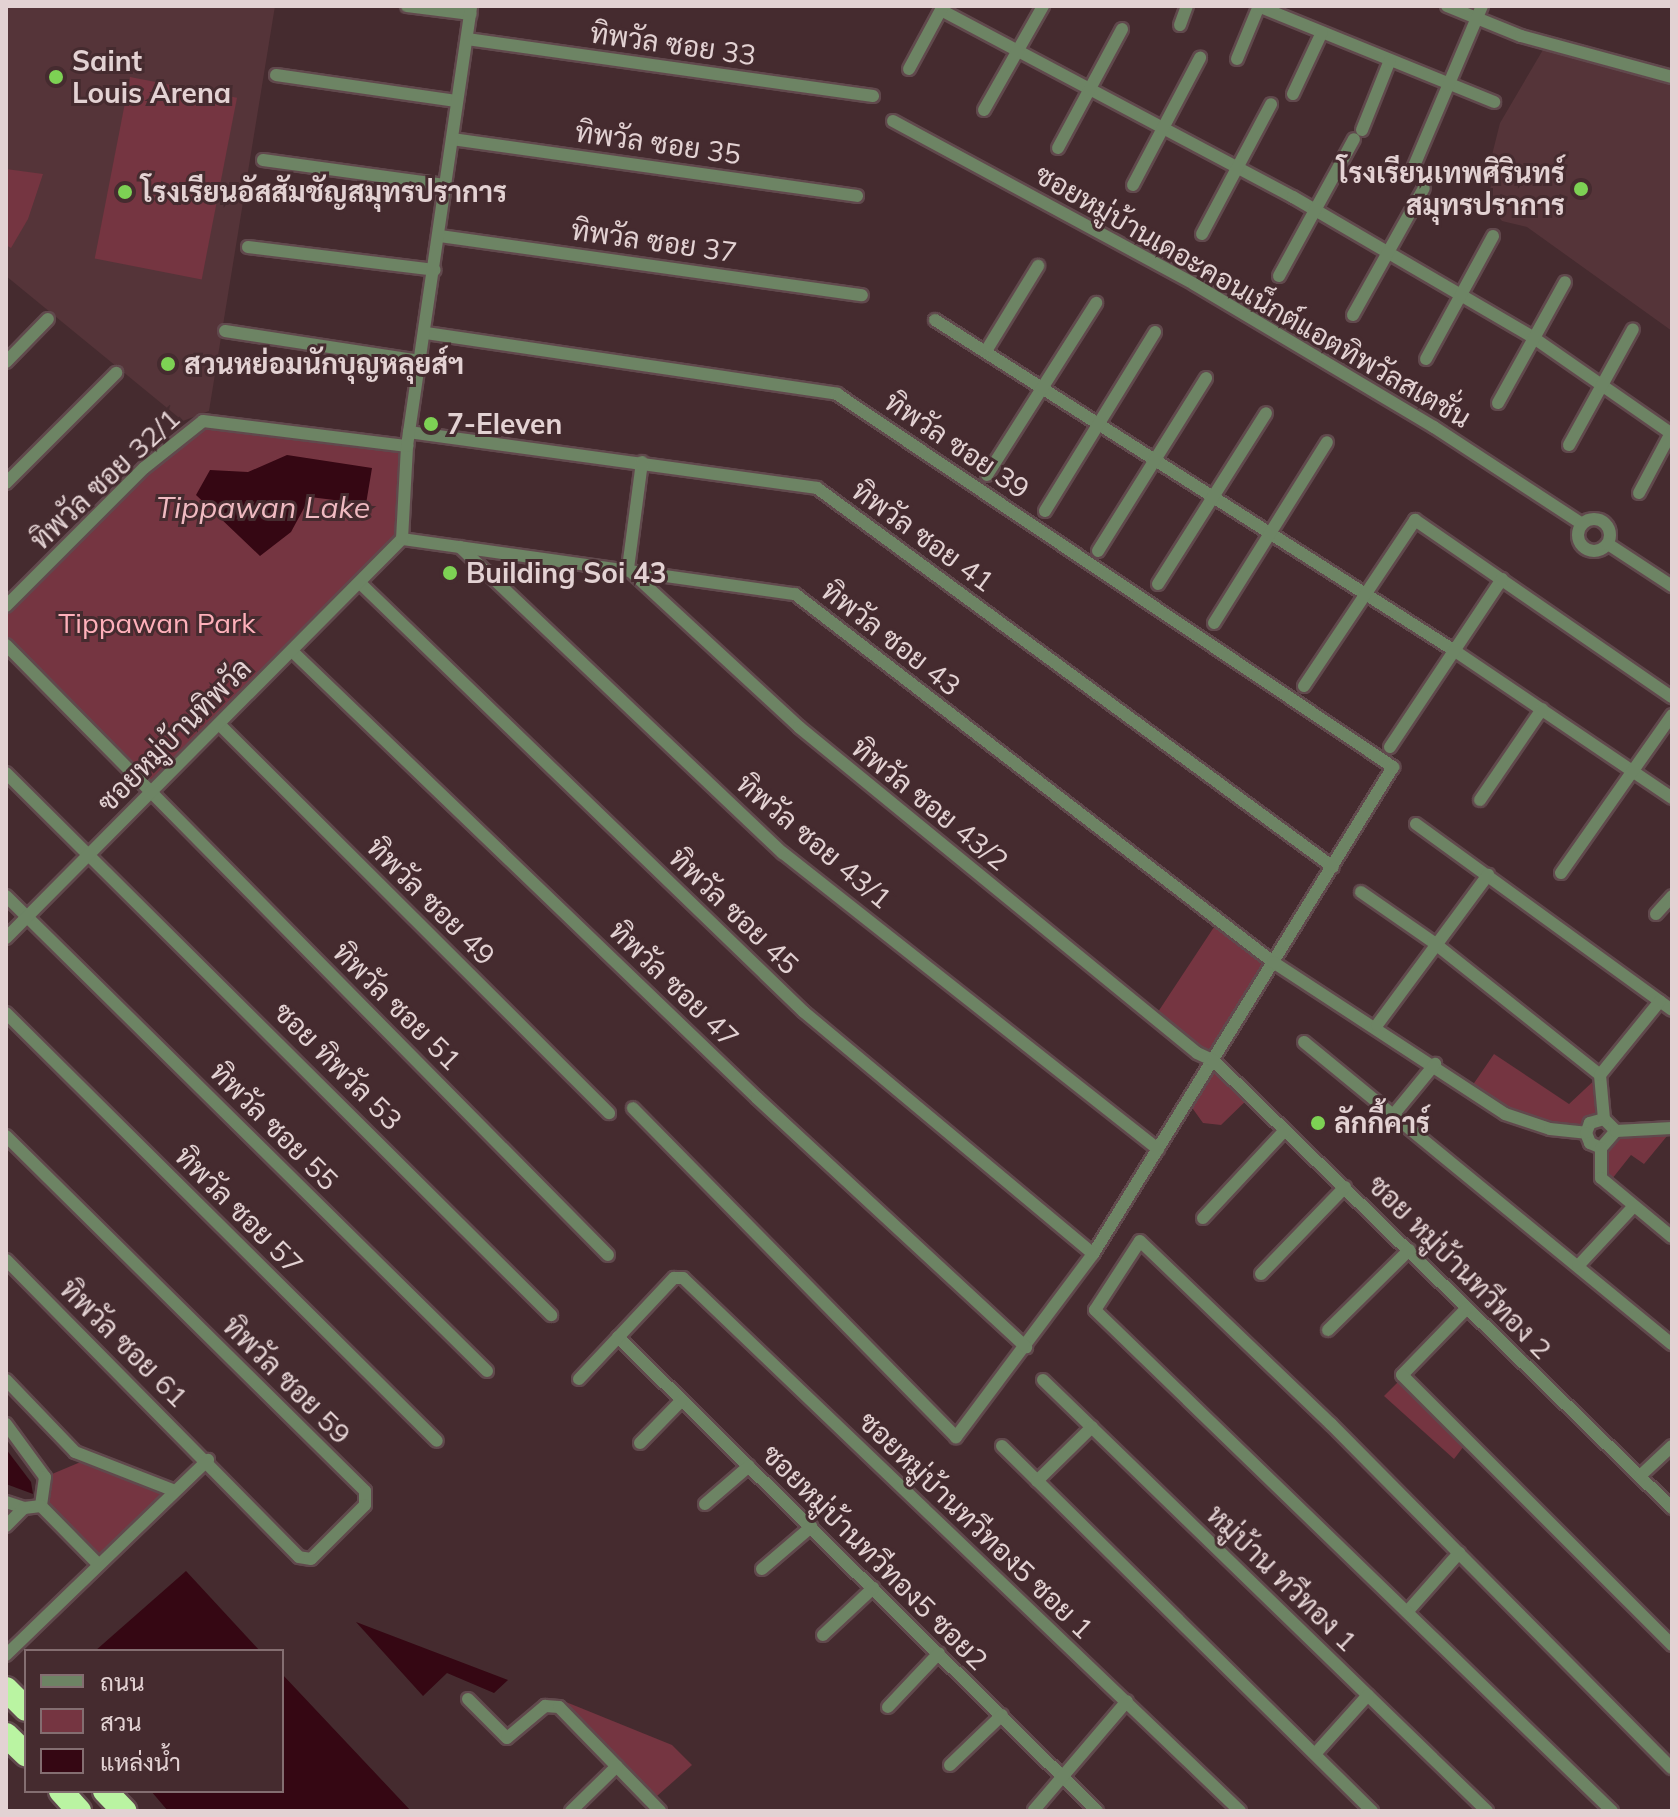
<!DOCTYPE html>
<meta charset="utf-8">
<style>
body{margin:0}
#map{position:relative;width:1678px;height:1817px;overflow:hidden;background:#452b2f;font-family:Mulish,Sarabun,sans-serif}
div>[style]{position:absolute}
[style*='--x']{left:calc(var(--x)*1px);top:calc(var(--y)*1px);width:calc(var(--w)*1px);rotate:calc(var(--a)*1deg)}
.built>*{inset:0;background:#553439}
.green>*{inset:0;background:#753541;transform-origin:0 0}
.water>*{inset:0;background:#350713}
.roads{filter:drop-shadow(2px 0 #61494d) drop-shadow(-2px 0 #61494d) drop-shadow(0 2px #61494d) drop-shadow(0 -2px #61494d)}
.street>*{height:12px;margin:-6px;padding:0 6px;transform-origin:6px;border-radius:6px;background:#6d8464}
.street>.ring{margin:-6px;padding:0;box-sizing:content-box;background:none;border:12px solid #6d8464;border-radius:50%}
.highway>*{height:24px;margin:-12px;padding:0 12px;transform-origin:12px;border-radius:12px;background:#baf4a2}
.dots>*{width:22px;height:22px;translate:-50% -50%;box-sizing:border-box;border:4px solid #452b2f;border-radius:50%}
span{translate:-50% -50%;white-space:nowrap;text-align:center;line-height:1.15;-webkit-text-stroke:6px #452b2f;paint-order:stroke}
.street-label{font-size:28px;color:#e3d2d3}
.poi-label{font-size:28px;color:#e3d2d3;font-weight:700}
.left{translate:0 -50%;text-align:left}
.right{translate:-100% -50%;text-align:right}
.park-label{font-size:28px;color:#feb0ba}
.water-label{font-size:30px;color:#efbac1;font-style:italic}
.frame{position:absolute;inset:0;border:8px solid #e3d2d3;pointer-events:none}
.legend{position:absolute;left:24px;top:1649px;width:260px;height:144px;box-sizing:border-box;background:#452b2f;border:2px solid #846e71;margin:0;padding:10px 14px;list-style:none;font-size:24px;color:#e3d2d3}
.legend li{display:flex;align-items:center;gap:16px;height:40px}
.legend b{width:40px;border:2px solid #846e71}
</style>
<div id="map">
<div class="built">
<div style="clip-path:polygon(6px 6px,275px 6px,209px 411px,183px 421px,6px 276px)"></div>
<div style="clip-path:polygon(1544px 48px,1672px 83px,1672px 331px,1527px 227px,1502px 221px,1486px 202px,1494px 176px,1489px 167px,1500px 123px)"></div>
</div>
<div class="green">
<div style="left:130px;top:77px;width:109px;height:185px;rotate:11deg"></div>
<div style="clip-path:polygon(6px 169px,43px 174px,28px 219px,11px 248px,6px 245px)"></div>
<div style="clip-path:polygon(203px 421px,407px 446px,402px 539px,151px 792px,6px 645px,6px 608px)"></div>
<div style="clip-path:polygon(1218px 921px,1273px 962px,1214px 1060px,1251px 1096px,1221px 1125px,1203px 1123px,1188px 1102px,1213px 1061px,1154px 1018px)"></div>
<div style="clip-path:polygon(1494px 1054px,1569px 1104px,1600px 1075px,1604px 1119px,1586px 1133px,1505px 1114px,1470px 1089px)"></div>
<div style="clip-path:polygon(1672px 1130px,1644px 1164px,1631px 1155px,1608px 1184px,1601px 1148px,1616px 1131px)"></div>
<div style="clip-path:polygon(1401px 1379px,1464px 1446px,1454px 1459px,1384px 1396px)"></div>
<div style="clip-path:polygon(90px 1458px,175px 1491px,97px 1563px,41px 1506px,45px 1477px)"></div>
<div style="clip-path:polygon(561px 1700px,672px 1745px,692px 1765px,657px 1796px)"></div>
</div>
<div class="water">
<div style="clip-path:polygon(287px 455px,372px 468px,366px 504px,310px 497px,291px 532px,260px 556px,196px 495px,210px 470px,248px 472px)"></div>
<div style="clip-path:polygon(6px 1449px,31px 1482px,33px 1494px,6px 1484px)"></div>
<div style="clip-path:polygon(186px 1571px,260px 1651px,95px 1651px)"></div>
<div style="clip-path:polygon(356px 1622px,508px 1680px,494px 1693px,447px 1673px,423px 1696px)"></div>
<div style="clip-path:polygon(282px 1674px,411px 1811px,168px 1811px,151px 1791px,282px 1791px)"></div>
</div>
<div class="roads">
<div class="street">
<div style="--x:407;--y:6;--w:64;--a:7.2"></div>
<div style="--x:1258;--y:6;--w:255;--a:22.1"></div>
<div style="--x:1447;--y:6;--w:80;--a:22.1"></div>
<div style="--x:1521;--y:36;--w:156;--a:15.2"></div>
<div style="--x:941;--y:10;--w:399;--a:28"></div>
<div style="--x:1293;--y:197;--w:279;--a:30.3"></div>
<div style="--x:1534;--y:338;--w:168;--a:34.8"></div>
<div style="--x:1180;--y:25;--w:20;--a:-70"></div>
<div style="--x:467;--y:39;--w:410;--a:8"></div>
<div style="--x:1237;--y:59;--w:57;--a:-67.5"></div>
<div style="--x:909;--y:69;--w:72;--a:-61.6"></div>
<div style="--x:276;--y:75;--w:182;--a:8.2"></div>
<div style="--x:1293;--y:94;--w:68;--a:-64.9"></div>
<div style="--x:984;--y:110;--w:120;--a:-60.4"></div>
<div style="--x:893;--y:121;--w:342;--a:28.4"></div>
<div style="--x:1194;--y:284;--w:279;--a:30.8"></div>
<div style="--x:1434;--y:427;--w:177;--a:33.2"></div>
<div style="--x:1362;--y:130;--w:75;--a:-68.2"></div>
<div style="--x:452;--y:139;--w:409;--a:8"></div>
<div style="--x:1058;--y:148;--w:135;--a:-61.7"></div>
<div style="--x:263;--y:160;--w:185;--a:7.8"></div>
<div style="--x:1414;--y:166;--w:174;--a:-67"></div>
<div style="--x:1133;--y:185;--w:144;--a:-62.2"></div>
<div style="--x:1202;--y:234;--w:147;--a:-62"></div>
<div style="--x:440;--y:236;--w:426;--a:8"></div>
<div style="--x:248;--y:247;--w:188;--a:7"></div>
<div style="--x:1279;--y:276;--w:156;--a:-61.3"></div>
<div style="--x:1353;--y:315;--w:145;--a:-60.8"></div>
<div style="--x:935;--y:320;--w:616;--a:32.48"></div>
<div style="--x:1455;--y:651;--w:262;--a:34.1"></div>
<div style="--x:225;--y:331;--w:199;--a:8.7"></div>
<div style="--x:426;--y:333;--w:416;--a:8.4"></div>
<div style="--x:837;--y:394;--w:670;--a:33.86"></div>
<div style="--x:1393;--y:767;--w:572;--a:121.63"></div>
<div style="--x:1093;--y:1254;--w:229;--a:126.8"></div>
<div style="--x:956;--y:1437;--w:461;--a:-134.5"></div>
<div style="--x:986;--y:351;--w:100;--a:-58.5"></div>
<div style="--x:1426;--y:359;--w:140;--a:-61.4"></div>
<div style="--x:6;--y:362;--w:60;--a:-45.7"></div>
<div style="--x:1498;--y:403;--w:138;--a:-61"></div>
<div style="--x:409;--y:432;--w:412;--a:7.8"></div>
<div style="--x:817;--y:488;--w:640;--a:36.3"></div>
<div style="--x:1569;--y:445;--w:132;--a:-61.1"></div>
<div style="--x:642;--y:462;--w:108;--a:97.5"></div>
<div style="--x:628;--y:569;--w:233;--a:42.7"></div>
<div style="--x:799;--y:727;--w:514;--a:39.32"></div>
<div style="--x:1197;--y:1053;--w:19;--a:25"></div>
<div style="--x:1214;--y:1061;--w:640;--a:44.3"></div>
<div style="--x:987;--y:475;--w:204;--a:-57.6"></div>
<div style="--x:6;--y:483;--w:156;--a:-45"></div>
<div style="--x:1639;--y:493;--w:70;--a:-62"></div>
<div style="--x:1045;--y:511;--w:210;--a:-58.4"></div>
<div class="ring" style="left:1578px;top:519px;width:20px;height:20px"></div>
<div style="--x:402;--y:539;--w:397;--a:8"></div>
<div style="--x:795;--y:594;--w:603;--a:37.59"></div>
<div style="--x:1273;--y:962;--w:277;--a:33.2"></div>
<div style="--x:1505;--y:1114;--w:47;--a:18.4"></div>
<div style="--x:1550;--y:1129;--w:36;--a:6"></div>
<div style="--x:1608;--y:544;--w:77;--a:33.3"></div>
<div style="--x:460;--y:547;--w:445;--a:43.5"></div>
<div style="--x:783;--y:853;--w:478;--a:38.3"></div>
<div style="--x:1098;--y:551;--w:204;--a:-58"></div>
<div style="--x:360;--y:583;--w:617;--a:44.02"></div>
<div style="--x:804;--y:1012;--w:377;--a:39.9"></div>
<div style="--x:1158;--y:584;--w:202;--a:-57.7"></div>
<div style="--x:6;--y:606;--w:195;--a:-45"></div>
<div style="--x:144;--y:468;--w:75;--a:-38.5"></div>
<div style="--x:203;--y:421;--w:206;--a:7"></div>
<div style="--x:1214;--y:623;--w:213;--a:-58"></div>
<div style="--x:6;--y:645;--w:857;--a:45.38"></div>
<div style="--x:292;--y:651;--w:645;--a:43.87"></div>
<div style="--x:757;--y:1098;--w:367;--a:42.8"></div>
<div style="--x:1304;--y:686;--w:200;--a:-56.2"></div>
<div style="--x:1415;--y:520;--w:312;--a:34.6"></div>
<div style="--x:219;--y:724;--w:551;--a:44.93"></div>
<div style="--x:1390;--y:747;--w:202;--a:-56.3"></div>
<div style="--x:6;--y:773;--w:769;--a:44.84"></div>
<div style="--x:1480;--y:800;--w:110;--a:-55.7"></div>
<div style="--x:1416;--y:824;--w:316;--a:36"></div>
<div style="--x:1561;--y:873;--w:193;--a:-54.9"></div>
<div style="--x:1361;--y:892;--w:88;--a:34.8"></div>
<div style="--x:1433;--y:942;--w:213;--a:38.5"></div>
<div style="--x:6;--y:896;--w:676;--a:44.64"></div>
<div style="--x:1656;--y:914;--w:24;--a:-48"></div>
<div style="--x:6;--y:938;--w:562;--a:-45.22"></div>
<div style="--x:402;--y:539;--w:93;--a:-86.9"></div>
<div style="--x:407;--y:446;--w:445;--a:-81.7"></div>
<div style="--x:6;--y:1013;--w:607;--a:44.8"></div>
<div style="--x:1377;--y:1025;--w:187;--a:-53.5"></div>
<div style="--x:1304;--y:1042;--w:476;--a:39.4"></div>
<div style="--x:1394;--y:1114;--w:65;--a:-50.6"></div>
<div style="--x:1604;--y:1119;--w:15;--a:164"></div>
<div style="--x:1590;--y:1123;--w:11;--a:112"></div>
<div style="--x:1586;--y:1133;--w:11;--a:68"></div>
<div style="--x:1590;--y:1143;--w:12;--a:24"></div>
<div style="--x:1601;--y:1148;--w:23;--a:-49"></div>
<div style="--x:1616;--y:1131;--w:17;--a:-135"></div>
<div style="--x:1604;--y:1119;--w:44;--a:-95.2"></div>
<div style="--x:1600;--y:1075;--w:95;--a:-51"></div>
<div style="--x:1616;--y:1131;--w:56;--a:-3.1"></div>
<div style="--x:6;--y:1136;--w:505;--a:44.68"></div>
<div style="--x:365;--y:1491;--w:14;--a:90"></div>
<div style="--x:365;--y:1505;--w:76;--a:135"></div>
<div style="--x:311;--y:1559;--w:12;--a:-171"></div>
<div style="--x:299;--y:1557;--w:417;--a:-134.6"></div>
<div style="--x:1601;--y:1148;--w:30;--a:90"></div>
<div style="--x:1601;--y:1178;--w:92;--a:39.7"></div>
<div style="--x:1203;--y:1218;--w:120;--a:-47"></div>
<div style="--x:1578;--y:1266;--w:81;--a:-47"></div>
<div style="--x:1261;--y:1274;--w:121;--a:-46"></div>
<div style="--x:1467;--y:1308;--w:93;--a:134.1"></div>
<div style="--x:1402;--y:1375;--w:382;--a:45"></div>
<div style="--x:1328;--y:1330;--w:114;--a:-44.6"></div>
<div style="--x:618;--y:1337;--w:674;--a:44.7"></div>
<div style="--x:579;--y:1379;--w:139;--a:-46.8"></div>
<div style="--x:674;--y:1278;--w:9;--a:0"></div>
<div style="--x:683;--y:1278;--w:771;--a:43.74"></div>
<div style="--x:6;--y:1380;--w:100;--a:46.2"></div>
<div style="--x:75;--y:1452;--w:107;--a:21.3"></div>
<div style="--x:1043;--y:1380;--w:619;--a:44.15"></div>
<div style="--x:6;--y:1424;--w:66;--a:53.7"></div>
<div style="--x:45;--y:1477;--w:29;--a:98"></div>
<div style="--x:41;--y:1506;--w:80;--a:45.5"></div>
<div style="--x:640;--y:1443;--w:59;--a:-45.7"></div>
<div style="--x:1002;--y:1446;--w:520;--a:44.61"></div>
<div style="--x:1640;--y:1476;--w:44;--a:-43.2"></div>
<div style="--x:1037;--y:1481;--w:77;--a:-44.5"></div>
<div style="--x:6;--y:1502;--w:19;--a:18"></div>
<div style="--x:24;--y:1508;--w:17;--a:-7"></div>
<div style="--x:705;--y:1504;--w:58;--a:-40.8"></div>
<div style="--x:6;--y:1526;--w:25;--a:-45"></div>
<div style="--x:762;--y:1569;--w:65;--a:-40.6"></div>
<div style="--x:1407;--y:1612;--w:79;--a:-48.6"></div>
<div style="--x:823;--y:1635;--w:69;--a:-43.2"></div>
<div style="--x:6;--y:1655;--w:281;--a:-44"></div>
<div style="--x:468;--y:1699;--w:55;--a:45"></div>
<div style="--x:507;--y:1738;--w:50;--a:-40.1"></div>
<div style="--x:545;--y:1706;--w:14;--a:4"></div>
<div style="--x:559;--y:1707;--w:145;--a:45.8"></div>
<div style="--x:888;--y:1707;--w:74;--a:-46.6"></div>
<div style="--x:1315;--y:1754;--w:79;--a:-48.1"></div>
<div style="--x:950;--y:1765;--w:72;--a:-43.9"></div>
<div style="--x:1034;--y:1810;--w:143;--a:-49.5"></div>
<div style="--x:571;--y:1811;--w:64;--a:-44.4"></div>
<div style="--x:1612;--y:1811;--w:720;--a:-135.9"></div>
<div style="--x:1095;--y:1310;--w:82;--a:-56.9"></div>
<div style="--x:1140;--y:1241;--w:265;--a:43.8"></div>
<div style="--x:1331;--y:1424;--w:484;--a:45.3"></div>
</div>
<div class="highway">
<div style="--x:6;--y:1689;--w:28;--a:45"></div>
<div style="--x:6;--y:1735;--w:28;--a:44"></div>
<div style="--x:61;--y:1791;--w:27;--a:48"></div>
<div style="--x:105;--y:1791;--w:28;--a:46"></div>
</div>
</div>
<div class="dots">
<div style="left:56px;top:77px;background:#7dd154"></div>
<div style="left:1581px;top:189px;background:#7dd154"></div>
<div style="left:125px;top:192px;background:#7dd154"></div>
<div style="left:168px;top:364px;background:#7dd154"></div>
<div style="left:431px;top:424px;background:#7dd154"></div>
<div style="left:450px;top:573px;background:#7dd154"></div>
<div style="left:1318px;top:1123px;background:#7dd154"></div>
</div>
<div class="street-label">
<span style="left:673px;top:44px;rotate:8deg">ทิพวัล ซอย 33</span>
<span style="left:658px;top:143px;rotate:8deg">ทิพวัล ซอย 35</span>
<span style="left:654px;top:241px;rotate:8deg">ทิพวัล ซอย 37</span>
<span style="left:1253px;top:296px;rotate:30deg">ซอยหมู่บ้านเดอะคอนเน็กต์แอตทิพวัลสเตชั่น</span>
<span style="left:957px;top:445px;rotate:34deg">ทิพวัล ซอย 39</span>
<span style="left:105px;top:479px;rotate:-43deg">ทิพวัล ซอย 32/1</span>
<span style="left:923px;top:536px;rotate:36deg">ทิพวัล ซอย 41</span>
<span style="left:891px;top:638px;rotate:38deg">ทิพวัล ซอย 43</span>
<span style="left:174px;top:735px;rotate:-45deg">ซอยหมู่บ้านทิพวัล</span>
<span style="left:930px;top:804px;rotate:39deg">ทิพวัล ซอย 43/2</span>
<span style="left:814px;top:841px;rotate:40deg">ทิพวัล ซอย 43/1</span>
<span style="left:431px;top:901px;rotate:45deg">ทิพวัล ซอย 49</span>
<span style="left:734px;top:911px;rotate:44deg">ทิพวัล ซอย 45</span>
<span style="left:674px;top:984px;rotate:44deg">ทิพวัล ซอย 47</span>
<span style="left:397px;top:1006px;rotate:45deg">ทิพวัล ซอย 51</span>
<span style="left:338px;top:1066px;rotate:45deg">ซอย ทิพวัล 53</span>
<span style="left:274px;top:1126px;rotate:45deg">ทิพวัล ซอย 55</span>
<span style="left:239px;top:1210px;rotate:45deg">ทิพวัล ซอย 57</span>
<span style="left:1460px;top:1267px;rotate:45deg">ซอย หมู่บ้านทวีทอง 2</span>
<span style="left:124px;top:1343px;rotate:45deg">ทิพวัล ซอย 61</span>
<span style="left:287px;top:1380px;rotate:45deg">ทิพวัล ซอย 59</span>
<span style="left:976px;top:1525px;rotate:44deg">ซอยหมู่บ้านทวีทอง5 ซอย 1</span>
<span style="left:875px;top:1557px;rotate:45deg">ซอยหมู่บ้านทวีทอง5 ซอย2</span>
<span style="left:1282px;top:1578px;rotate:44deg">หมู่บ้าน ทวีทอง 1</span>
</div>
<div class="poi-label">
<span class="left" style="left:72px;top:77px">Saint<br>Louis Arena</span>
<span class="right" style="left:1565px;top:189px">โรงเรียนเทพศิรินทร์<br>สมุทรปราการ</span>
<span class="left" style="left:141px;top:192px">โรงเรียนอัสสัมชัญสมุทรปราการ</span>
<span class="left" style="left:184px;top:364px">สวนหย่อมนักบุญหลุยส์ฯ</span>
<span class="left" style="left:447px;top:424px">7-Eleven</span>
<span class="left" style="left:466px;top:573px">Building Soi 43</span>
<span class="left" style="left:1334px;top:1123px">ลักกี้คาร์</span>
</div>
<div class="park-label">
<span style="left:157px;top:623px">Tippawan Park</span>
</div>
<div class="water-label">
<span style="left:263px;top:507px">Tippawan Lake</span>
</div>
<div class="frame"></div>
<ul class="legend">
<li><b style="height:10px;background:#6d8464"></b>ถนน</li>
<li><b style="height:22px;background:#753541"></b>สวน</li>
<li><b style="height:22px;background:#350713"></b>แหล่งน้ำ</li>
</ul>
</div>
